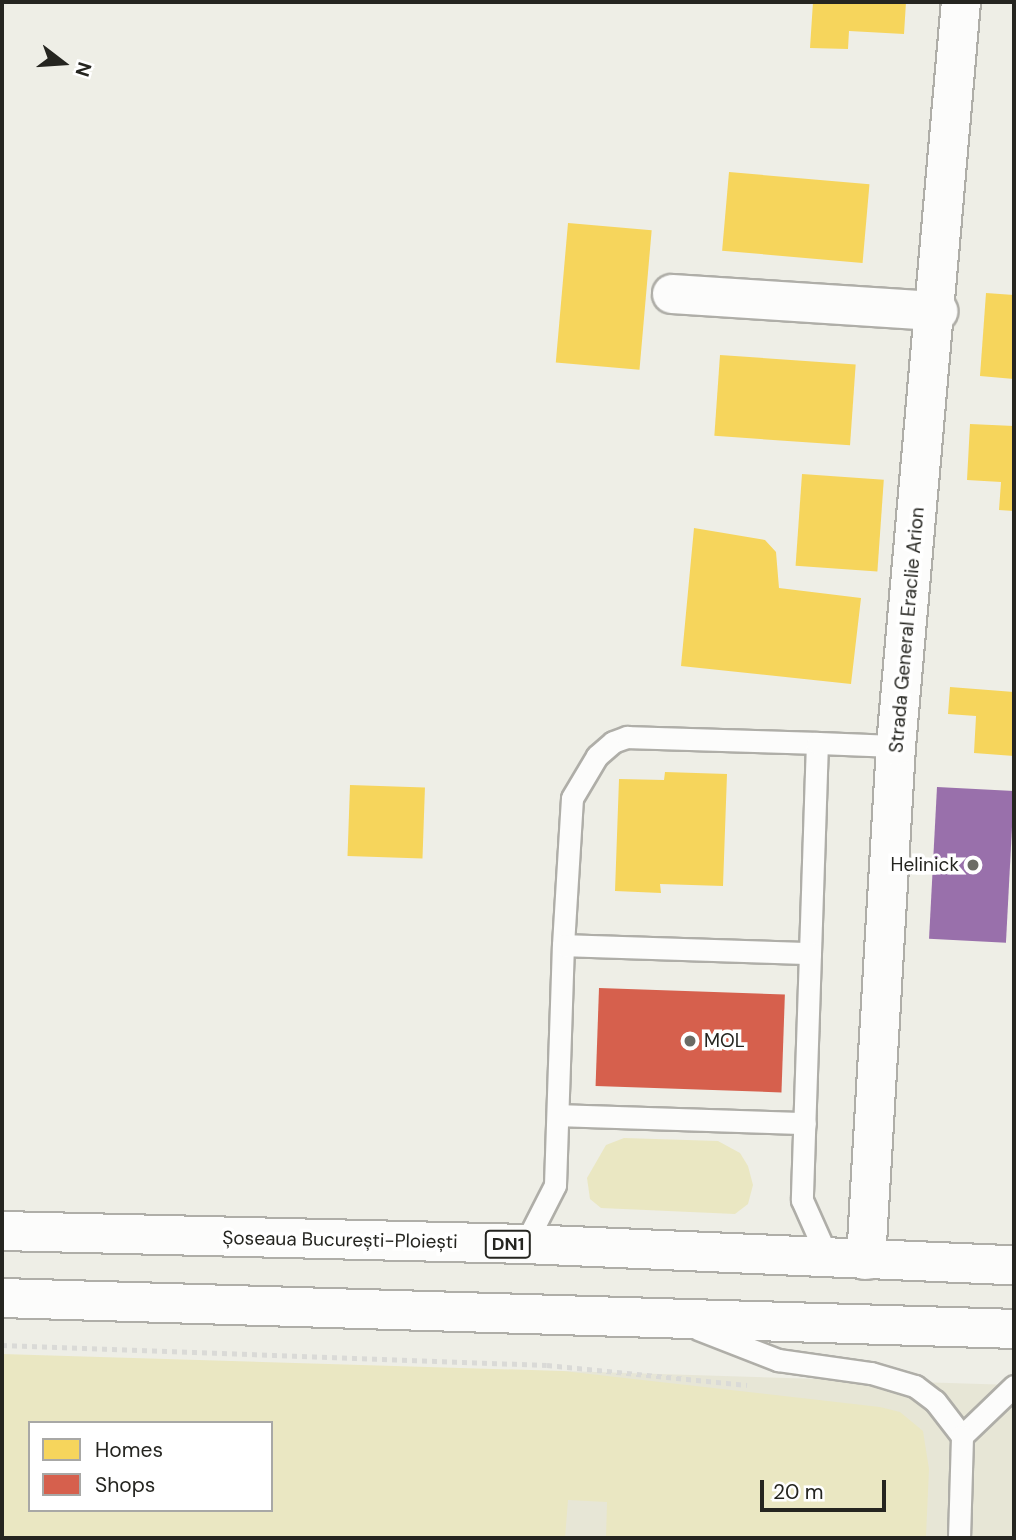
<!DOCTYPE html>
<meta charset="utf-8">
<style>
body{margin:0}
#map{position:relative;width:1016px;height:1540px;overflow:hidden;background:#eeeee6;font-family:"DM Sans",sans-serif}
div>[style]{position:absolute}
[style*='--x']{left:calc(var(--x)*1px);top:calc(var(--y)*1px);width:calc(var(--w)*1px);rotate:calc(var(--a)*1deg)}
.built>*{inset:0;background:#e7e6d6}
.green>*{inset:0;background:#eae7c2}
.homes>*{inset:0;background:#f6d55c;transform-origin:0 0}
.shops>*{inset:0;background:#d6604d;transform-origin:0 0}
.offices>*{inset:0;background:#9970ab;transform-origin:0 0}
.path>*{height:4.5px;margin-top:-2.25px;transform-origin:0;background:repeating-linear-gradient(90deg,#dadad7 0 5px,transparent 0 10px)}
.roads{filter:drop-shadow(2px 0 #afaea8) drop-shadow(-2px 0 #afaea8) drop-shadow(0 2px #afaea8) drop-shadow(0 -2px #afaea8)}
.lane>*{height:21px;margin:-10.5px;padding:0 10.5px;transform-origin:10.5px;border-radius:10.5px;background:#fcfcfb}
.street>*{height:38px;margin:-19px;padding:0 19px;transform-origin:19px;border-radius:19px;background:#fcfcfb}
.highway>*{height:38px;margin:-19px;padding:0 19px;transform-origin:19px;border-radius:19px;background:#fcfcfb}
.dots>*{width:19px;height:19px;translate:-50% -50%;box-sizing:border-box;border:4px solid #fff;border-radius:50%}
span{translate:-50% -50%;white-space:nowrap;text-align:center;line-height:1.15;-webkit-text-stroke:7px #fff;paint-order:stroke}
.shield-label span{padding:2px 5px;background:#fff;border:2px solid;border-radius:5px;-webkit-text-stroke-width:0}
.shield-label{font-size:18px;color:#252520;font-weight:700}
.street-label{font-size:19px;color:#252520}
.poi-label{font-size:19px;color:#252520}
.right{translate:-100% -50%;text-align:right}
.left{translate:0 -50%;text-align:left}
.frame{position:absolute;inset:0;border:4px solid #252520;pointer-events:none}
.legend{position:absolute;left:28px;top:1421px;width:245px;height:91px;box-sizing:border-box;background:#fff;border:2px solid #a8a8a6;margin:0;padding:9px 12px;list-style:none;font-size:21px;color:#252520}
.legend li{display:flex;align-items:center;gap:14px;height:35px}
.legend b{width:35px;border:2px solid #a8a8a6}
.north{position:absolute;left:28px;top:28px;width:70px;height:70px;-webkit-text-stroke:5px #fff;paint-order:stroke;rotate:107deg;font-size:19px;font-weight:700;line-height:28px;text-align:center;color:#252520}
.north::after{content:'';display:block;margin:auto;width:24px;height:32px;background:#252520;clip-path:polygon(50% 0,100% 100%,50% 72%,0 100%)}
.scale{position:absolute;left:760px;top:1480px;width:126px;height:32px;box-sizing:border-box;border:4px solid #252520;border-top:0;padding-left:9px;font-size:21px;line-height:24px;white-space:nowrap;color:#252520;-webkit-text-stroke:5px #fff;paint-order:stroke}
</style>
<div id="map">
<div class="built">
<div style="clip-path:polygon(563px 1371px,1014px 1385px,1014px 1538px,504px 1538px)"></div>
</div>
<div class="green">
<div style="clip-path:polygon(624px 1138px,718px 1141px,740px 1153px,748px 1166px,753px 1185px,748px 1204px,735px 1214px,601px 1208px,590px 1199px,587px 1178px,606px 1145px)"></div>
<div style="clip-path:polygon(evenodd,2px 1354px,563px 1371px,880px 1407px,900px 1412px,923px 1431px,929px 1469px,926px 1536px,606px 1538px,607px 1502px,568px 1500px,565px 1538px,2px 1538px,2px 1354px,30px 1423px,271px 1423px,271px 1510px,30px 1510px,30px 1423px)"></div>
</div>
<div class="homes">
<div style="clip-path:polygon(813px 2px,906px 2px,904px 34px,849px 31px,848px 49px,810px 48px)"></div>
<div style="left:729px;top:172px;width:141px;height:79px;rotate:5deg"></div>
<div style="left:568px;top:223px;width:84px;height:140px;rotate:5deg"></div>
<div style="clip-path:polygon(986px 293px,1014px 295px,1014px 379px,980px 376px)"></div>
<div style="left:720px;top:355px;width:136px;height:81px;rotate:4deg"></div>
<div style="clip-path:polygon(970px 424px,1014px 426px,1014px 511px,999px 510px,1001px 482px,967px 480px)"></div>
<div style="left:802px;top:474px;width:82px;height:92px;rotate:4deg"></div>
<div style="clip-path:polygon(694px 528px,765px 540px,776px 552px,779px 588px,861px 598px,851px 684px,681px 666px)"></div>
<div style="clip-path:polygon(950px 687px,1014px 692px,1014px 756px,974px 753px,976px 716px,948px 714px)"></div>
<div style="clip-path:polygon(665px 772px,727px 774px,723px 886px,660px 884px,661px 893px,615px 891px,619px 779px,664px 780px)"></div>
<div style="left:350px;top:785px;width:75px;height:71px;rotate:2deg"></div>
</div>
<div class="shops">
<div style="left:599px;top:988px;width:186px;height:98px;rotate:2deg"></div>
</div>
<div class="offices">
<div style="left:937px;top:787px;width:77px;height:152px;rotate:3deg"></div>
</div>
<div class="path">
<div style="--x:2;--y:1345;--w:545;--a:2.1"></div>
<div style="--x:547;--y:1365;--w:201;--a:5.7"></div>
</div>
<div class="roads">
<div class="lane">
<div style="--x:563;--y:945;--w:147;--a:-86.5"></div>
<div style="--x:572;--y:798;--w:49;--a:-59.2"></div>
<div style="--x:597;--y:756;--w:21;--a:-41"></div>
<div style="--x:613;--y:742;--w:15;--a:-20"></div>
<div style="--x:627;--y:737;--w:190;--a:1.8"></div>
<div style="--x:810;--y:953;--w:210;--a:-88.1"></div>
<div style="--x:817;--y:743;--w:79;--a:2.2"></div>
<div style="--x:558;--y:1115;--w:247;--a:1.9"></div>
<div style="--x:525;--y:1244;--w:66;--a:-63"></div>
<div style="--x:555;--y:1185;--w:240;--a:-88.1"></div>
<div style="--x:563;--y:945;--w:247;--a:1.9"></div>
<div style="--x:810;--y:953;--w:247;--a:91.9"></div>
<div style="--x:802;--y:1200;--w:61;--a:65.9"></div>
<div style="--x:698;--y:1329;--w:86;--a:21.2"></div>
<div style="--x:778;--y:1360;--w:94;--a:8"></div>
<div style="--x:871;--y:1373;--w:46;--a:16.5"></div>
<div style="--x:915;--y:1386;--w:25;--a:37"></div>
<div style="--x:935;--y:1401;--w:44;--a:52.4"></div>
<div style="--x:962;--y:1436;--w:72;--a:-43.9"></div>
<div style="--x:959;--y:1538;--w:102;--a:-88.3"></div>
</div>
<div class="street">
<div style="--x:672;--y:294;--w:267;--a:3.7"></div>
<div style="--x:866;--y:1260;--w:515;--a:-86.66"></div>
<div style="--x:896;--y:746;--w:747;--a:-85.01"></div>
</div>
<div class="highway">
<div style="--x:2;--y:1231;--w:523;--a:1.42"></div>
<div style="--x:525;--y:1244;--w:489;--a:2.5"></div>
<div style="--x:2;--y:1298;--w:1012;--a:1.75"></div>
</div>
</div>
<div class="dots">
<div style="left:973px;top:865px;background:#6b6b65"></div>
<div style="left:690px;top:1041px;background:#6b6b65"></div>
</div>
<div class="shield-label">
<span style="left:508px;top:1244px">DN1</span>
</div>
<div class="street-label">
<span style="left:907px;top:630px;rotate:-85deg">Strada General Eraclie Arion</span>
<span style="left:340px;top:1240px;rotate:1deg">Șoseaua București-Ploiești</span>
</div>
<div class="poi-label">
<span class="right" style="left:959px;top:865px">Helinick</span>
<span class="left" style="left:704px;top:1041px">MOL</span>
</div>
<div class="frame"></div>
<ul class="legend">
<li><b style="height:19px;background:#f6d55c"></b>Homes</li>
<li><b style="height:19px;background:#d6604d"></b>Shops</li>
</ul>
<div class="north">N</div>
<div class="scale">20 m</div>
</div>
